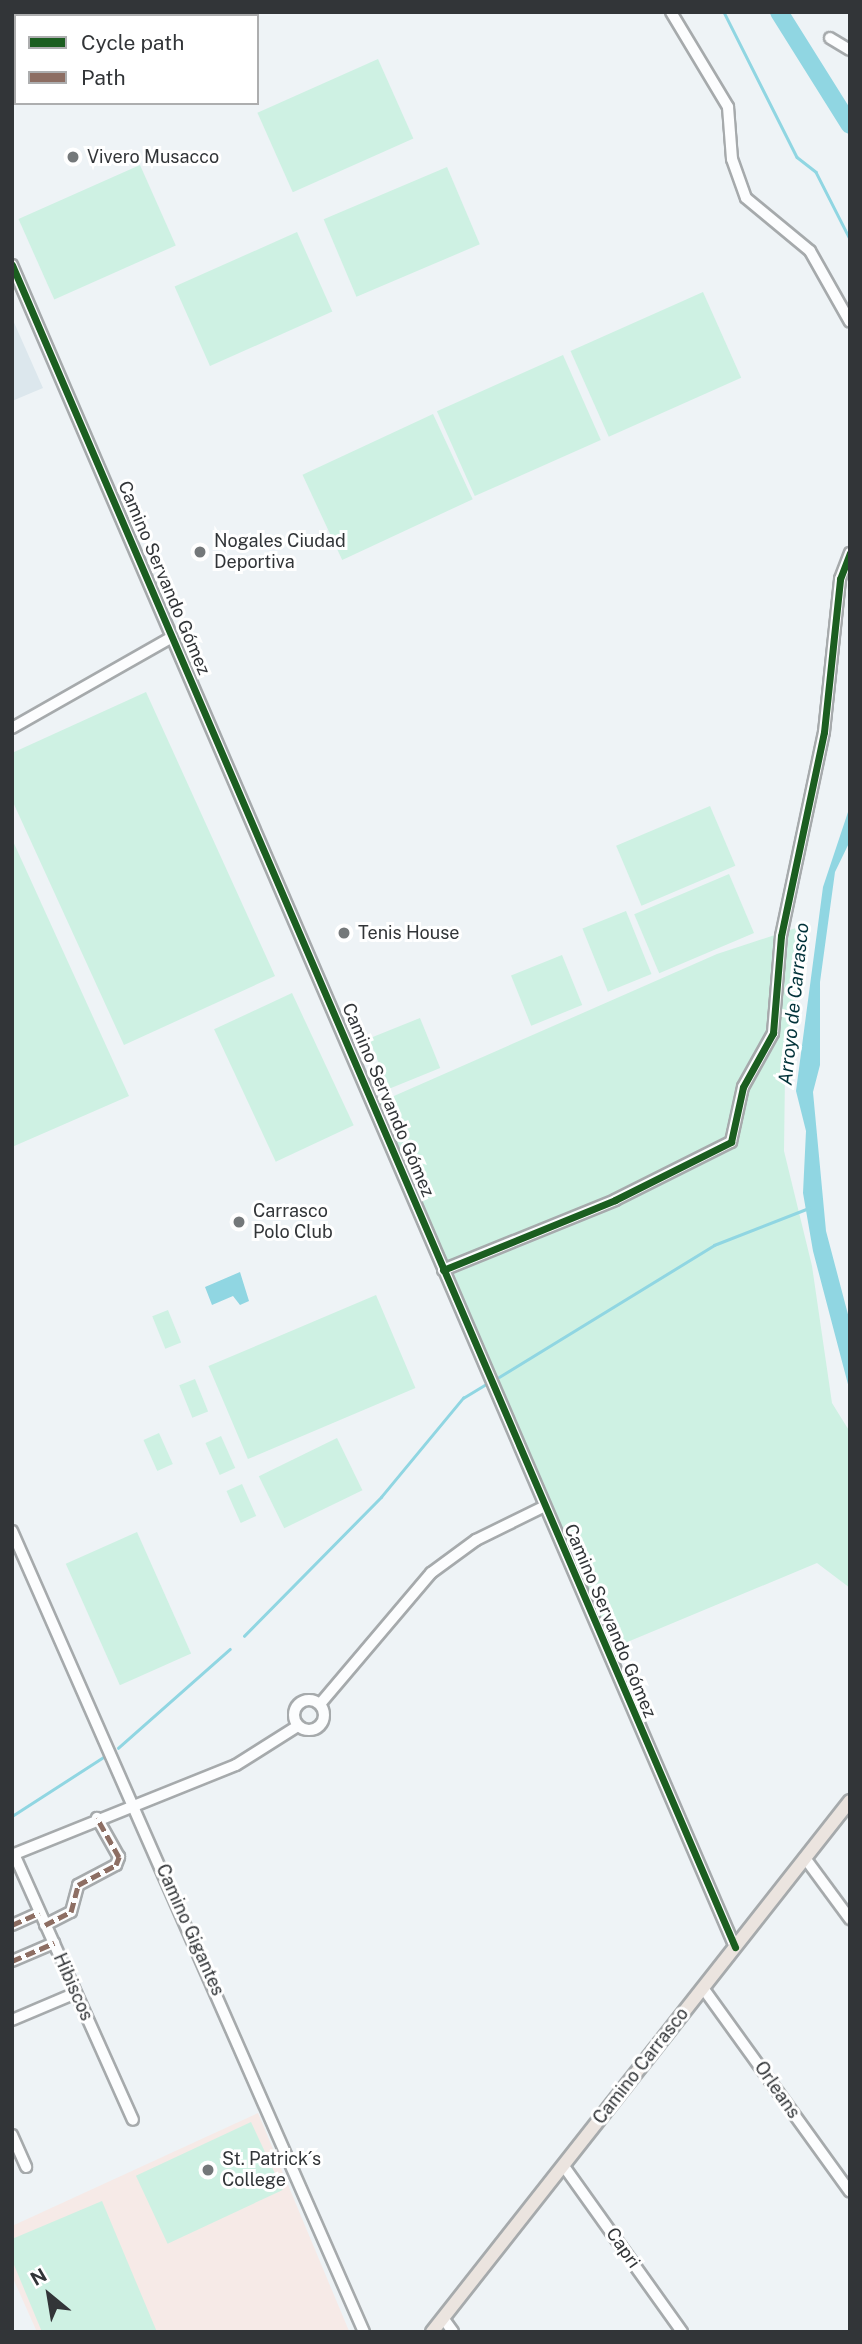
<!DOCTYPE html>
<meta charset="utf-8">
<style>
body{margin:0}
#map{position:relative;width:862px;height:2344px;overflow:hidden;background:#eef3f6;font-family:"Public Sans",sans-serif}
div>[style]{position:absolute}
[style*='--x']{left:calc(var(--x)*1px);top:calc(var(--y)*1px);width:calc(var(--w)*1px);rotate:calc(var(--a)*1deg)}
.built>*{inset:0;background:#dce7ed}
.education>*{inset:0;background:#f6eae7}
.green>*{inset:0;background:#cef1e3;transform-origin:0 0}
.water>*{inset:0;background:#90d6e2}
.stream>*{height:2.5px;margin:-1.25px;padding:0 1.25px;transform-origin:1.25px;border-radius:1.25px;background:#90d6e2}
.river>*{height:18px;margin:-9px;padding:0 9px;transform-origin:9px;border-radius:9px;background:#90d6e2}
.roads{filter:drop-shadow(2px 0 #a6aaac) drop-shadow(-2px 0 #a6aaac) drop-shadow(0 2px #a6aaac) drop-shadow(0 -2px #a6aaac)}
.minor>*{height:10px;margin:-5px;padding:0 5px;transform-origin:5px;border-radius:5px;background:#fcfdfe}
.minor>.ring{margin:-5px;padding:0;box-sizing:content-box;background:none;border:10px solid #fcfdfe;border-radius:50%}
.major>*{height:12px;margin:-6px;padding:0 6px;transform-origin:6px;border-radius:6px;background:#ebe4df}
.quiet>*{height:5px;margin-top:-2.5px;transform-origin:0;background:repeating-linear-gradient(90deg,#8d6e63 0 10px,transparent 0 15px)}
.cycleway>*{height:7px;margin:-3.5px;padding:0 3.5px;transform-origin:3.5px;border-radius:3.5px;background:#1b5e20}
.dots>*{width:19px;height:19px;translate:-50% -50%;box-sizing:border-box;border:4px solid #fff;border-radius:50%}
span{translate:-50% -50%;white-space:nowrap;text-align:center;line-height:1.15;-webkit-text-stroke:6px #fff;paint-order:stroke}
.poi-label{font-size:18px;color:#323538}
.left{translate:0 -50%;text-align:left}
.street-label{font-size:18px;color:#323538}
.water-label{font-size:19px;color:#013239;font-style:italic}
.frame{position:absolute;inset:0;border:14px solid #323538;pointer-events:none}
.legend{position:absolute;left:14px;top:14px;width:245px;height:91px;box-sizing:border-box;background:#fff;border:2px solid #adaeaf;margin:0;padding:9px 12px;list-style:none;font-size:21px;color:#323538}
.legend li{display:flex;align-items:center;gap:14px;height:35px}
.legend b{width:35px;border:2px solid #adaeaf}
.north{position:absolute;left:14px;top:2260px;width:70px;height:70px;-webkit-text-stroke:5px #fff;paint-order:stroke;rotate:330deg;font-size:19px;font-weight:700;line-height:28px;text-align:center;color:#323538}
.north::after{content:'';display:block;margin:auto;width:24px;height:32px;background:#323538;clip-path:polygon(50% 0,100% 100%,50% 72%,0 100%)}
</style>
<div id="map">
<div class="built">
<div style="clip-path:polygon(12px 318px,43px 388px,12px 401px)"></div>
</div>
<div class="education">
<div style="clip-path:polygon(258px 2113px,349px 2331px,37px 2332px,12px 2276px,12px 2226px)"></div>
</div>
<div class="green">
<div style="left:378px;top:59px;width:87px;height:132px;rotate:66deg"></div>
<div style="left:140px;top:165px;width:88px;height:133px;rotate:66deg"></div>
<div style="left:447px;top:167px;width:84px;height:134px;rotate:67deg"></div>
<div style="left:297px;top:232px;width:87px;height:134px;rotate:66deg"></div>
<div style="left:703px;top:292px;width:94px;height:145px;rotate:66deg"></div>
<div style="left:563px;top:355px;width:93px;height:138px;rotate:66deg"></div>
<div style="left:433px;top:414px;width:94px;height:144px;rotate:65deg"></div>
<div style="clip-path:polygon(146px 692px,275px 976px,124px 1045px,12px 800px,12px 753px)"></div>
<div style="left:710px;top:806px;width:65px;height:102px;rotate:67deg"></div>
<div style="clip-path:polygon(12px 839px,129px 1096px,12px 1147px)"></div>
<div style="left:729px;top:874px;width:64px;height:103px;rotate:67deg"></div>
<div style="left:626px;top:911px;width:68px;height:47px;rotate:68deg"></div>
<div style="clip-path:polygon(808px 924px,785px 1075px,784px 1151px,812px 1266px,832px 1403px,850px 1432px,850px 1588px,817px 1563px,613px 1648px,378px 1103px,717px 954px)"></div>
<div style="left:562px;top:955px;width:54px;height:55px;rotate:68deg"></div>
<div style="left:292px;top:993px;width:146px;height:86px;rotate:65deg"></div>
<div style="left:420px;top:1018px;width:54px;height:55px;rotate:68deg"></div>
<div style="left:376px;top:1295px;width:101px;height:182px;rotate:67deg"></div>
<div style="left:168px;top:1310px;width:35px;height:17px;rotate:68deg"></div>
<div style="left:195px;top:1379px;width:35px;height:17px;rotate:68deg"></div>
<div style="left:159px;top:1433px;width:34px;height:17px;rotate:66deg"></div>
<div style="left:221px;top:1436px;width:35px;height:17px;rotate:66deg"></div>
<div style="left:337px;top:1438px;width:58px;height:87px;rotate:64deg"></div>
<div style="left:242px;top:1484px;width:35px;height:17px;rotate:66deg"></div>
<div style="left:137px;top:1532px;width:133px;height:78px;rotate:66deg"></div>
<div style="left:251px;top:2122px;width:75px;height:127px;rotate:65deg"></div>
<div style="clip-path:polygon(102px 2201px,157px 2332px,42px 2332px,12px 2260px,12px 2239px)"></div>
</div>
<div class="water">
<div style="clip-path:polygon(850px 806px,850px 841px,835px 872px,820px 982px,820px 1065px,813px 1092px,826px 1231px,850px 1322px,850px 1392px,813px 1251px,803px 1193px,806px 1131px,796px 1091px,823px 887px)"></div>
<div style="clip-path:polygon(240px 1272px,249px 1301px,240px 1305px,233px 1296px,212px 1305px,205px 1287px)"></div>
</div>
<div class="stream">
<div style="--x:724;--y:12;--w:162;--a:63.3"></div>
<div style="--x:797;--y:157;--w:24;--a:38"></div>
<div style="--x:816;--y:172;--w:75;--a:63.1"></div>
<div style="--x:499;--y:1377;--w:252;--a:-31.5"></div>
<div style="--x:714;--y:1245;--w:102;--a:-21.3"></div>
<div style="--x:244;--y:1636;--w:195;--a:-45.4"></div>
<div style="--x:381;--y:1497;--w:129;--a:-50.4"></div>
<div style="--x:463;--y:1398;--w:27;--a:-31"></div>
<div style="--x:118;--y:1748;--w:149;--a:-41.5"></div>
<div style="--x:12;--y:1816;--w:111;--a:-32.8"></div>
</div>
<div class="river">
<div style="--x:779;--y:12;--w:133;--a:57.9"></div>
</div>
<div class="roads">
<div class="minor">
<div style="--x:671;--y:12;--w:111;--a:59"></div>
<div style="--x:728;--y:107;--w:52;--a:85.6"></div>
<div style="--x:732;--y:159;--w:41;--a:70.3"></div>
<div style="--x:746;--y:198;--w:83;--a:39.6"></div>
<div style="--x:810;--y:251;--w:81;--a:60.6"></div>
<div style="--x:830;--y:38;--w:23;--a:31"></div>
<div style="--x:12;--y:265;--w:1831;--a:66.74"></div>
<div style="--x:12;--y:728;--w:184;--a:-29.6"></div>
<div style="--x:443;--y:1270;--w:186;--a:-22.1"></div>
<div style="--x:615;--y:1200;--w:130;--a:-26.6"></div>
<div style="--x:731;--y:1142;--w:56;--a:-77.7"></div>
<div style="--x:743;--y:1087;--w:62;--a:-60.9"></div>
<div style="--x:773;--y:1033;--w:97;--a:-85.3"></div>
<div style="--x:781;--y:936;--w:208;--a:-78.1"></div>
<div style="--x:824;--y:732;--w:154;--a:-84"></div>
<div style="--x:840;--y:579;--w:28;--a:-69"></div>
<div style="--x:12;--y:1531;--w:875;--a:66.28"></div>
<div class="ring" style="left:294px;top:1700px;width:20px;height:20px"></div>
<div style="--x:320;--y:1704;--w:172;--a:-49.7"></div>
<div style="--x:431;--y:1573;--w:56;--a:-36.3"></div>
<div style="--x:476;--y:1540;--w:75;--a:-26.2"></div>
<div style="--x:14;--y:1854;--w:291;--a:65.9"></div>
<div style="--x:12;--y:1855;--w:241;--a:-21.9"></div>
<div style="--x:236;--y:1765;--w:73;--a:-32.2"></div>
<div style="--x:805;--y:1858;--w:76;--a:53.6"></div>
<div style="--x:12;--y:1925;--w:30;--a:-24"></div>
<div style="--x:45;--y:1925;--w:29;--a:-27"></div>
<div style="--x:71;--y:1912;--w:28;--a:-75"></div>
<div style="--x:78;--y:1885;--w:43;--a:-27.8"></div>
<div style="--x:116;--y:1865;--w:9;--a:-69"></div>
<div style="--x:119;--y:1857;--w:45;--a:-119.4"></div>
<div style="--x:12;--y:1961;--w:46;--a:-23.2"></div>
<div style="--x:703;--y:1988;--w:251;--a:54.2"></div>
<div style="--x:12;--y:2020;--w:69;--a:-22.9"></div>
<div style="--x:12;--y:2135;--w:35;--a:66"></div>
<div style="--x:563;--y:2165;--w:205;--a:54.5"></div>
<div style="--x:443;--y:2318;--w:17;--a:54"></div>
</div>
<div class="major">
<div style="--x:432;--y:2332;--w:676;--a:-51.79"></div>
</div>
</div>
<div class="quiet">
<div style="--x:12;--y:1925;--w:30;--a:-24"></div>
<div style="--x:45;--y:1925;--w:29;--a:-27"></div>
<div style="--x:71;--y:1912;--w:28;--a:-75"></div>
<div style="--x:78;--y:1885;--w:43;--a:-27.8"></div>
<div style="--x:116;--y:1865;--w:9;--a:-69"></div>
<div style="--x:119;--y:1857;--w:45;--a:-119.4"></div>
<div style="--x:12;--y:1961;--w:46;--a:-23.2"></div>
</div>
<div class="cycleway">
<div style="--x:12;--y:265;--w:1831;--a:66.74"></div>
<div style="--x:443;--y:1270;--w:186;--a:-22.1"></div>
<div style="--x:615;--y:1200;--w:130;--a:-26.6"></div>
<div style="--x:731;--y:1142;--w:56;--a:-77.7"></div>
<div style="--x:743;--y:1087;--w:62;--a:-60.9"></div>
<div style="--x:773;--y:1033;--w:97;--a:-85.3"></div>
<div style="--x:781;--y:936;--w:208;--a:-78.1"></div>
<div style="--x:824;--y:732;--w:154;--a:-84"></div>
<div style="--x:840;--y:579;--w:28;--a:-69"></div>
</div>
<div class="dots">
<div style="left:73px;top:157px;background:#74787a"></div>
<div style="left:200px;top:552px;background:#74787a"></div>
<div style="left:344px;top:933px;background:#74787a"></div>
<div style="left:239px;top:1222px;background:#74787a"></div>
<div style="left:208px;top:2170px;background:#74787a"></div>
</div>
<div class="poi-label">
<span class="left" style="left:87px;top:157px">Vivero Musacco</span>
<span class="left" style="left:214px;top:552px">Nogales Ciudad<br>Deportiva</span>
<span class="left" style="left:358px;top:933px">Tenis House</span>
<span class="left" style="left:253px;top:1222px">Carrasco<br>Polo Club</span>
<span class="left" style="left:222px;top:2170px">St. Patrick´s<br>College</span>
</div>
<div class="street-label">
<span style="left:164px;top:578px;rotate:67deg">Camino Servando Gómez</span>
<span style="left:388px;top:1100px;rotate:67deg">Camino Servando Gómez</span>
<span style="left:610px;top:1621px;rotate:67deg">Camino Servando Gómez</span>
<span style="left:190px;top:1930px;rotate:66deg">Camino Gigantes</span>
<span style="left:73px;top:1987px;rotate:66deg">Hibiscos</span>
<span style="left:641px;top:2066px;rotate:-52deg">Camino Carrasco</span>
<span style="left:777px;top:2090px;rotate:55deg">Orleans</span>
<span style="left:623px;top:2248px;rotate:55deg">Capri</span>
</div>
<div class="water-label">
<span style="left:794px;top:1004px;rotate:-84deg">Arroyo de Carrasco</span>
</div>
<div class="frame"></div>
<ul class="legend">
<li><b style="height:9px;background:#1b5e20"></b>Cycle path</li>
<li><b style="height:9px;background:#8d6e63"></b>Path</li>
</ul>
<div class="north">N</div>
</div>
